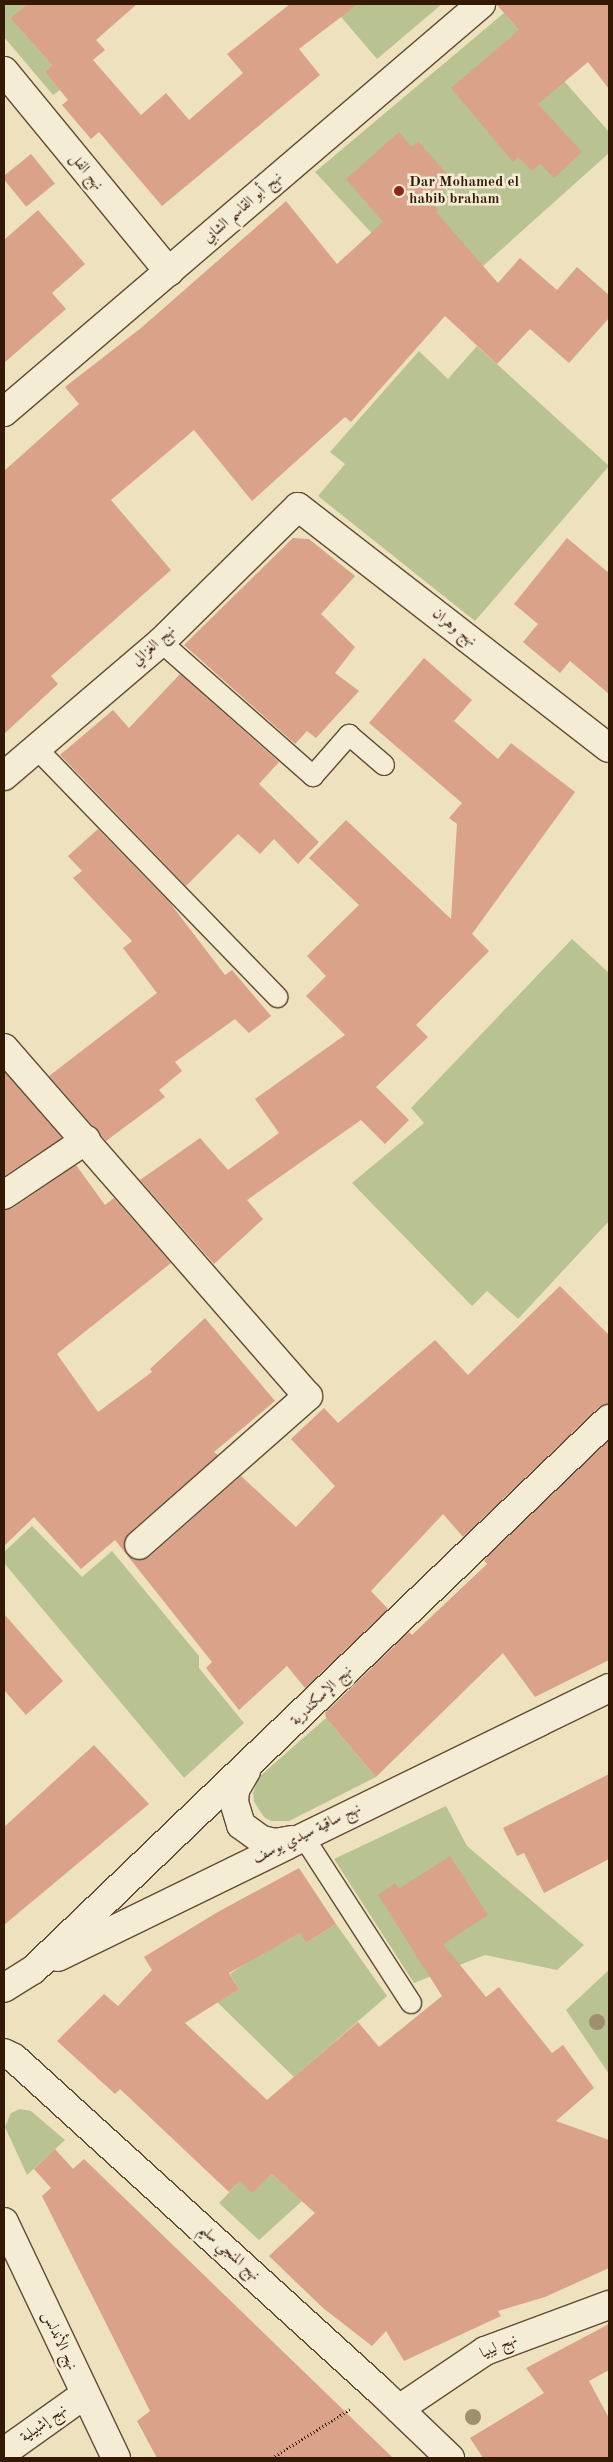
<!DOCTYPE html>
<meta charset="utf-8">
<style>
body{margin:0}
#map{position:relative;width:613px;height:2462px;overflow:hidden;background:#eee1be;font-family:"Old Standard TT",Amiri,serif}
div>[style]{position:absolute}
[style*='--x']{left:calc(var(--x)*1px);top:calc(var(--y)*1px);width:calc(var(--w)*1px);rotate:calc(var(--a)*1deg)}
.green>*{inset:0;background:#b9c391}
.building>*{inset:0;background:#d9a289;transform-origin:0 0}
.path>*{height:3px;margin-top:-1.5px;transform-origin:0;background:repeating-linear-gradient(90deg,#341905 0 1px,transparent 0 3.5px)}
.roads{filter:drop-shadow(1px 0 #624b33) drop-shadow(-1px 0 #624b33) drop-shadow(0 1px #624b33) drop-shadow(0 -1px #624b33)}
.lane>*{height:20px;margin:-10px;padding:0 10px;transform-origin:10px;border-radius:10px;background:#f4ecd5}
.street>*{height:28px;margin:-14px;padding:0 14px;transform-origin:14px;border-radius:14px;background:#f4ecd5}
.secondary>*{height:28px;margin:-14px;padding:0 14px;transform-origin:14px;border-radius:14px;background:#f4ecd5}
.trees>*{width:16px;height:16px;margin:-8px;border-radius:50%;background:#9e8f6f}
.dots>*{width:14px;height:14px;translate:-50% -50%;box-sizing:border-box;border:2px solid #f4ecd5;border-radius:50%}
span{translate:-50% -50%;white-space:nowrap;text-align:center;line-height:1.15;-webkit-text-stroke:5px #f4ecd5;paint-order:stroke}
.street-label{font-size:15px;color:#341905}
.poi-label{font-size:15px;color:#341905;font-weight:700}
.left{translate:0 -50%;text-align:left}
.frame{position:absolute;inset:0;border:5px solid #341905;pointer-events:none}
</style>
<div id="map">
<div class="green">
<div style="clip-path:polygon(4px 4px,27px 4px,10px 18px,52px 65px,45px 72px,60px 90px,53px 95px,4px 37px)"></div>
<div style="clip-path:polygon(330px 4px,442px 4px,377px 59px)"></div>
<div style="clip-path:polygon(504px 13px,609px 132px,609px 153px,483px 266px,419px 284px,315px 172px)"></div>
<div style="clip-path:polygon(477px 346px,609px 466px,475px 621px,318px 496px,345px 464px,330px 452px,419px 351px,448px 379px)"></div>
<div style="clip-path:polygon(572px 939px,609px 973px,609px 1221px,518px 1319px,487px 1291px,472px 1306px,352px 1183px,424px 1123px,411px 1108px)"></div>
<div style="clip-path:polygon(32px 1526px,82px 1577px,112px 1551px,199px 1656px,199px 1668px,244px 1723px,184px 1778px,4px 1563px,4px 1552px)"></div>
<div style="clip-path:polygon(326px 1718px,376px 1777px,289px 1821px,271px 1821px,264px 1817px,254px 1802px,253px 1793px,259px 1777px)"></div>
<div style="clip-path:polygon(446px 1806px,467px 1846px,584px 1945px,557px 1970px,485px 1955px,414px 1983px,334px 1859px)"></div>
<div style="clip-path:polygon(336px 1924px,387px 1996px,294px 2077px,217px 2002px,239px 1989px,230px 1974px,247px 1962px,300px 1933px,306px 1943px)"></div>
<div style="clip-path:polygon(609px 1970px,609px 2074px,566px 2010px)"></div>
<div style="clip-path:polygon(20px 2109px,31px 2111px,65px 2140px,27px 2175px,5px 2127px,11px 2113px)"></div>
<div style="clip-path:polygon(272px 2174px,302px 2201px,259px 2240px,219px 2203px,240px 2181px,252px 2192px)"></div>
</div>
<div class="building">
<div style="clip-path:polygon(27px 4px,137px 4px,96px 40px,105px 50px,93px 60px,141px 115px,166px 93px,189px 120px,243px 73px,227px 54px,290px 4px,358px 4px,299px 49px,320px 75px,162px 206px,99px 132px,91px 139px,62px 105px,68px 100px,45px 72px,52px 65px,10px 18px)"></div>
<div style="clip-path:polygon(496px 4px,609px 4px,609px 89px,588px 62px,538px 104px,582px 152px,554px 178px,540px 164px,532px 171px,518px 157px,513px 162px,451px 88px,519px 30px)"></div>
<div style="clip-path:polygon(399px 132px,412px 147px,418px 141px,453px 181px,430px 201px,438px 210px,436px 212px,498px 283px,520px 258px,557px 290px,577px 267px,609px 295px,609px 318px,569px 363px,530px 329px,497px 364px,445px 316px,351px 422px,345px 417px,252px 501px,194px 430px,111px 500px,171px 570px,51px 676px,58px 684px,4px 734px,4px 471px,79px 404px,65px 387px,141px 328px,286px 201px,337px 264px,383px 222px,346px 179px)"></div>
<div style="left:31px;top:154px;width:38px;height:37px;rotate:51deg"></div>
<div style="clip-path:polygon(38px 210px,85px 264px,52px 293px,66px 309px,4px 363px,4px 240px)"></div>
<div style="clip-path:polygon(293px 538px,309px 539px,355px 576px,321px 614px,355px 647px,335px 673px,359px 691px,316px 738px,307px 731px,295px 744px,184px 645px)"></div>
<div style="clip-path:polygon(567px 538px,609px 573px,609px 694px,570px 661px,560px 673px,523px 642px,538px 624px,514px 604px)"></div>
<div style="clip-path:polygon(424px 658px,472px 700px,454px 721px,498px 759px,511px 743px,575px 792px,472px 934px,489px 951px,416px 1025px,428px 1037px,376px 1087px,409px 1120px,385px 1144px,361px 1120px,247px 1200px,263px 1219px,214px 1264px,140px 1180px,200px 1138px,228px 1170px,279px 1133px,255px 1099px,345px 1035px,306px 996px,326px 976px,307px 956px,359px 905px,309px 858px,346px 820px,451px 919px,457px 824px,449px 818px,462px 803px,369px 723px)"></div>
<div style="clip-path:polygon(180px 674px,279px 762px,259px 784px,319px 842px,298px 864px,274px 839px,260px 854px,238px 834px,186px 886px,60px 755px,113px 710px,129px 728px)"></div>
<div style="clip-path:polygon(98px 829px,170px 903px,225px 975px,232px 970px,271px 1016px,249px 1033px,235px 1019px,175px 1062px,182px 1071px,159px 1090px,165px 1097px,106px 1141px,49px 1076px,157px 993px,123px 948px,132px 941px,73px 878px,82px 871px,68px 856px)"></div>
<div style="clip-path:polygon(4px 1071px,62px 1138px,4px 1176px)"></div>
<div style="clip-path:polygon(76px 1165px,105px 1205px,114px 1198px,171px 1263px,57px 1354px,98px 1412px,152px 1372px,150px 1369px,205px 1318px,275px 1401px,214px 1452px,218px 1455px,129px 1533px,124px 1548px,134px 1560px,149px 1557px,241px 1476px,296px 1527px,335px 1486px,291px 1439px,324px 1408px,338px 1423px,435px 1340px,468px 1375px,560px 1286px,609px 1335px,609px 1404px,598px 1408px,463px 1537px,443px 1514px,371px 1591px,388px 1609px,305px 1688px,287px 1666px,239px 1710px,206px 1668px,212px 1662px,115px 1540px,81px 1569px,34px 1517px,4px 1546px,4px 1210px,13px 1208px)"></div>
<div style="clip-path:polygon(609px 1440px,609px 1660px,535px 1697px,503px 1653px,376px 1777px,326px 1718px,325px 1713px,409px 1632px,412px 1635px,487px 1564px,484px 1560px)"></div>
<div style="clip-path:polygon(4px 1614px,63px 1681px,26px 1715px,4px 1690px)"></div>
<div style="clip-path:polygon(94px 1745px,149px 1804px,4px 1925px,4px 1827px)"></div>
<div style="clip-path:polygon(609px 1774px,609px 1859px,544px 1893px,524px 1853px,517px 1856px,503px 1828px)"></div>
<div style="clip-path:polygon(450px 1856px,488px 1915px,443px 1944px,486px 1997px,499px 1987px,552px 2053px,563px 2045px,594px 2088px,556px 2121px,609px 2140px,609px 2268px,545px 2297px,498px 2311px,501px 2316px,404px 2361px,386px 2331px,372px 2346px,323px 2308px,269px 2256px,315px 2213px,272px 2174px,252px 2193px,240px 2181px,229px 2192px,120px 2089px,115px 2094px,57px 2041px,104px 1994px,118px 2006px,152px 1970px,144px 1957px,216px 1913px,299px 1868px,336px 1924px,306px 1943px,300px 1933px,229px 1973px,239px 1989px,185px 2023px,267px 2100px,358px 2022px,379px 2047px,442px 1996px,378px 1895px,395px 1883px,399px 1889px)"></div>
<div style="clip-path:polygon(55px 2149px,73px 2169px,84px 2159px,393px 2458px,157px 2458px,137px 2421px,150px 2411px,42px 2196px,51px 2188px,34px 2169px)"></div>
<div style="clip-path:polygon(609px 2324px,609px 2370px,589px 2381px,609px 2418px,609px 2458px,483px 2458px,470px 2438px,544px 2393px,526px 2368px)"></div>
</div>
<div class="path">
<div style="--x:272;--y:2458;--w:92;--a:-32.1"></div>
</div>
<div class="roads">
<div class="lane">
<div style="--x:161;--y:642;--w:203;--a:41.4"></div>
<div style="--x:313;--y:776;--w:55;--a:-48.7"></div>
<div style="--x:349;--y:735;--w:46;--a:40.6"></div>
<div style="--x:36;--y:748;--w:347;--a:45.9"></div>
<div style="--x:303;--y:1836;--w:199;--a:57.1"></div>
</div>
<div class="street">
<div style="--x:4;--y:71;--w:260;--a:50.6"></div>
<div style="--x:4;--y:412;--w:628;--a:-40.54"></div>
<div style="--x:4;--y:776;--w:206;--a:-40.5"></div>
<div style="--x:161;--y:642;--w:192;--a:-44.6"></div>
<div style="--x:298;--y:507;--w:393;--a:37.8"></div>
<div style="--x:4;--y:1048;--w:462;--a:48.9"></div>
<div style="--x:308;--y:1396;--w:225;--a:138.6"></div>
<div style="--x:4;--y:1195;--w:99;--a:-33.9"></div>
<div style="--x:246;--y:1771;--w:22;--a:120"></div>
<div style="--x:235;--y:1790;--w:12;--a:95"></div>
<div style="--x:234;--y:1802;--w:24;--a:73"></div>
<div style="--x:241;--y:1825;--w:26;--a:36"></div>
<div style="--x:262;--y:1840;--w:13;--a:13"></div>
<div style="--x:275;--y:1843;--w:17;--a:-10"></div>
<div style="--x:58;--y:1957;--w:613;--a:-26.02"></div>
<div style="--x:4;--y:1988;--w:34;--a:-32"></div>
<div style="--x:33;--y:1970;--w:797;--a:-43.73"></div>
<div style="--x:4;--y:2053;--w:11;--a:27"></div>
<div style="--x:14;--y:2058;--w:495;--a:42.3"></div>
<div style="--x:380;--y:2391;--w:97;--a:43.7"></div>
<div style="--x:399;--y:2409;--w:104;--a:-34"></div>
<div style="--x:485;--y:2351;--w:132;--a:-20.4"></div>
<div style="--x:4;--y:2452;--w:98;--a:-35.5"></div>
</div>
<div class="secondary">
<div style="--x:4;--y:2222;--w:261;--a:64.6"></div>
</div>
</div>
<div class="trees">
<div style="left:597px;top:2022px"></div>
<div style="left:473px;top:2417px"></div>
</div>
<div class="dots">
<div style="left:399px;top:191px;background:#8f2418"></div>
</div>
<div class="street-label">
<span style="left:86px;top:172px;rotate:51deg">نهج الفل</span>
<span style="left:243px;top:208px;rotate:-41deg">نهج أبو القاسم الشابي</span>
<span style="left:454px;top:628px;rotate:38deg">نهج وهران</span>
<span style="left:154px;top:646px;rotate:-42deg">نهج الغزالي</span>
<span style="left:322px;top:1696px;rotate:-44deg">نهج الإسكندرية</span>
<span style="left:307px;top:1834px;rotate:-26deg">نهج ساقية سيدي يوسف</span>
<span style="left:229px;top:2253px;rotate:42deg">نهج المنجي سليم</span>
<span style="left:59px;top:2341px;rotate:65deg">نهج الأندلس</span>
<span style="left:499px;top:2347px;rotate:-24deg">نهج ليبيا</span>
<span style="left:44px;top:2424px;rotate:-36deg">نهج إشبيلية</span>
</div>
<div class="poi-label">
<span class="left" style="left:409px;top:191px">Dar Mohamed el<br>habib braham</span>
</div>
<div class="frame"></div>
</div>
